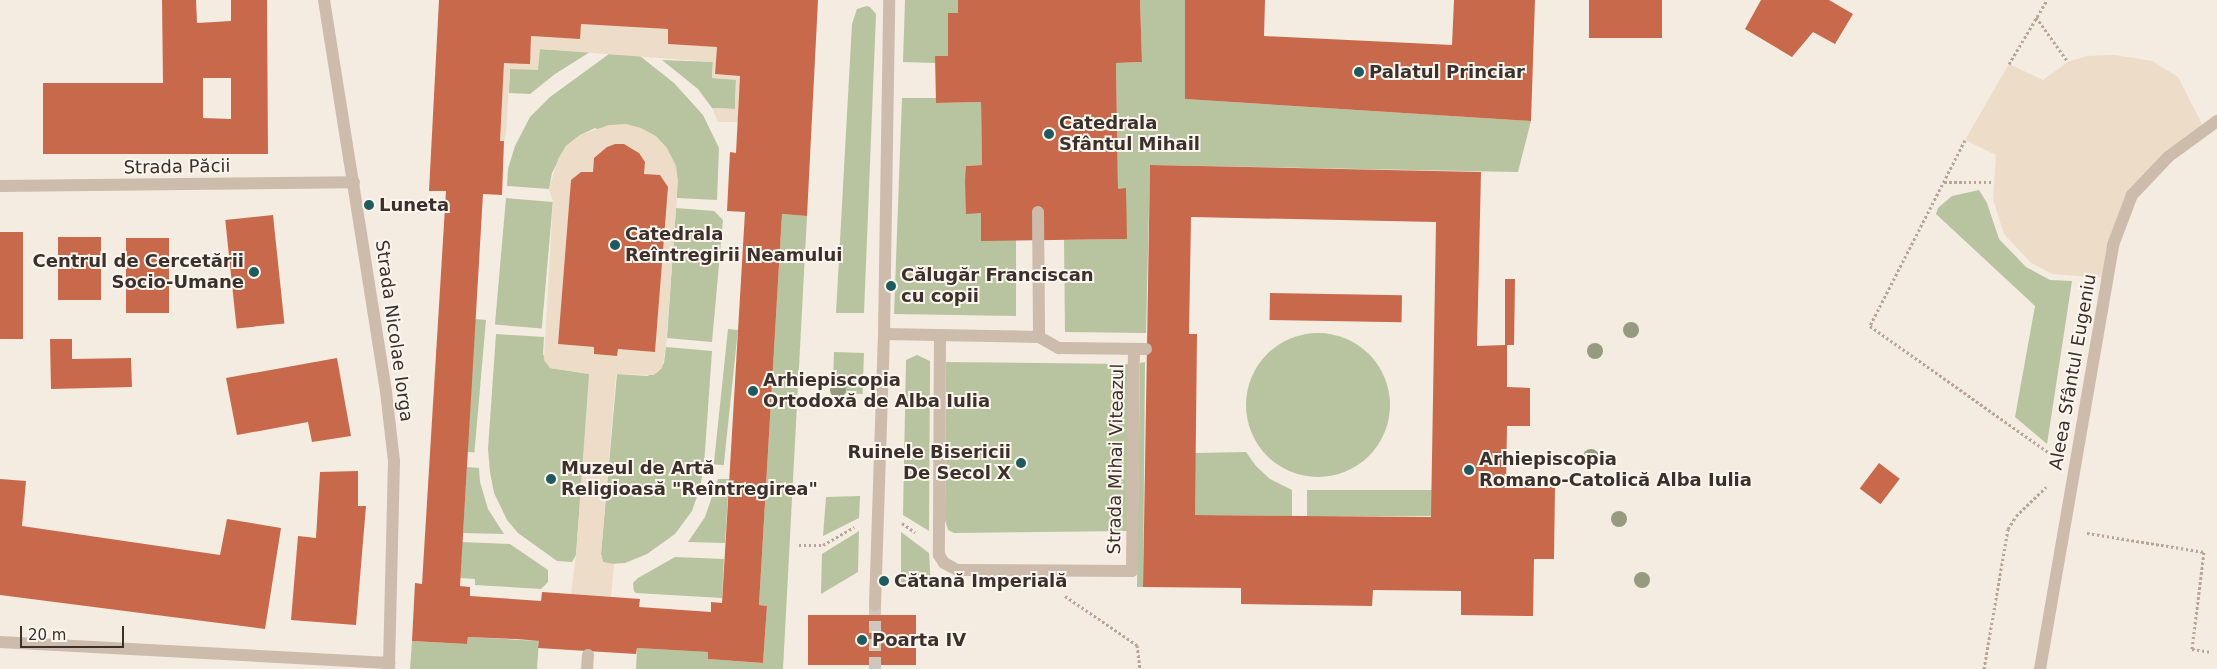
<!DOCTYPE html>
<meta charset="utf-8">
<style>
body{margin:0}
#map{position:relative;width:2217px;height:669px;overflow:hidden;background:#f4ebe1;font-family:"DejaVu Sans",sans-serif}
div>[style]{position:absolute}
[style*='--x']{left:calc(var(--x)*1px);top:calc(var(--y)*1px);width:calc(var(--w)*1px);rotate:calc(var(--a)*1deg)}
.green>*{inset:0;background:#b8c4a0;transform-origin:0 0}
.round{border-radius:50%}
.plaza>*{inset:0;background:#ecdcc8}
.building>*{inset:0;background:#c8694b;transform-origin:0 0}
.pedestrian-tunnel>*{height:12px;margin-top:-6px;transform-origin:0;background:repeating-linear-gradient(90deg,#cfc6bd 0 12px,transparent 0 18px)}
.path>*{height:3px;margin-top:-1.5px;transform-origin:0;background:repeating-linear-gradient(90deg,#b9a596 0 2.5px,transparent 0 5px)}
.pedestrian>*{height:12px;margin:-6px;padding:0 6px;transform-origin:6px;border-radius:6px;background:#cdbbac}
.minor>*{height:12px;margin:-6px;padding:0 6px;transform-origin:6px;border-radius:6px;background:#cdbbac}
.trees>*{width:16px;height:16px;margin:-8px;border-radius:50%;background:#969b7f}
.dots>*{width:14px;height:14px;translate:-50% -50%;box-sizing:border-box;border:2px solid #fbf5ee;border-radius:50%}
span{translate:-50% -50%;white-space:nowrap;text-align:center;line-height:1.15;-webkit-text-stroke:4px #fbf5ee;paint-order:stroke}
.poi-label{font-size:18px;color:#3b302b;font-weight:700}
.left{translate:0 -50%;text-align:left}
.right{translate:-100% -50%;text-align:right}
.street-label{font-size:18px;color:#3b302b}
.scale{position:absolute;left:20px;top:626px;width:104px;height:22px;box-sizing:border-box;border:2px solid #3b302b;border-top:0;padding-left:6px;font-size:15px;line-height:18px;white-space:nowrap;color:#3b302b;-webkit-text-stroke:4px #fbf5ee;paint-order:stroke}
</style>
<div id="map">
<div class="green">
<div style="clip-path:polygon(905px 0,958px 0,958px 13px,948px 13px,948px 56px,935px 63px,903px 62px)"></div>
<div style="clip-path:polygon(1140px 0,1185px 0,1185px 99px,1531px 121px,1518px 172px,1150px 165px,1146px 333px,1065px 332px,1064px 240px,1126px 239px,1126px 189px,1118px 189px,1116px 63px,1142px 62px)"></div>
<div style="clip-path:polygon(867px 6px,870px 7px,876px 14px,864px 313px,836px 313px,852px 24px,857px 9px)"></div>
<div style="clip-path:polygon(539px 49px,590px 52px,555px 74px,530px 94px,509px 93px,510px 69px)"></div>
<div style="clip-path:polygon(609px 54px,640px 56px,674px 83px,703px 115px,719px 148px,717px 200px,677px 198px,676px 166px,595px 128px,580px 135px,566px 146px,552px 173px,549px 189px,507px 186px,508px 169px,515px 146px,530px 117px,550px 97px)"></div>
<div style="clip-path:polygon(662px 60px,713px 62px,712px 78px,736px 79px,735px 109px,712px 108px,698px 89px)"></div>
<div style="clip-path:polygon(902px 98px,936px 98px,936px 103px,981px 102px,982px 165px,966px 166px,966px 213px,981px 213px,1016px 240px,1016px 316px,894px 314px)"></div>
<div style="clip-path:polygon(1979px 190px,1987px 203px,1999px 239px,2026px 267px,2050px 280px,2072px 281px,2047px 444px,2015px 417px,2035px 306px,1936px 214px,1938px 208px,1952px 196px)"></div>
<div style="left:506px;top:198px;width:47px;height:127px;rotate:5deg"></div>
<div style="clip-path:polygon(676px 208px,714px 211px,723px 220px,712px 342px,667px 338px)"></div>
<div style="clip-path:polygon(782px 214px,807px 216px,783px 669px,636px 669px,637px 648px,708px 652px,708px 659px,763px 663px,767px 606px,759px 605px)"></div>
<div style="left:475px;top:319px;width:11px;height:133px;rotate:5deg"></div>
<div style="left:728px;top:329px;width:10px;height:136px;rotate:6deg"></div>
<div class="round" style="left:1246px;top:333px;width:144px;height:144px"></div>
<div style="clip-path:polygon(496px 334px,544px 337px,543px 354px,550px 368px,590px 374px,576px 555px,572px 562px,557px 561px,518px 533px,507px 520px,494px 493px,490px 472px,488px 449px)"></div>
<div style="clip-path:polygon(666px 347px,712px 351px,704px 465px,700px 488px,692px 511px,675px 534px,647px 554px,625px 563px,610px 564px,603px 562px,601px 554px,617px 374px,647px 376px,658px 372px,664px 363px)"></div>
<div style="left:834px;top:352px;width:30px;height:41px;rotate:2deg"></div>
<div style="clip-path:polygon(917px 355px,930px 361px,930px 367px,929px 531px,903px 515px,906px 360px)"></div>
<div style="clip-path:polygon(946px 362px,1130px 364px,1128px 531px,954px 533px,948px 530px,945px 520px)"></div>
<div style="clip-path:polygon(1145px 362px,1143px 587px,1137px 587px,1140px 363px)"></div>
<div style="clip-path:polygon(1246px 452px,1256px 466px,1270px 479px,1292px 490px,1292px 516px,1195px 515px,1195px 453px)"></div>
<div style="clip-path:polygon(467px 467px,479px 468px,480px 482px,488px 509px,504px 534px,463px 533px)"></div>
<div style="clip-path:polygon(718px 479px,729px 479px,725px 543px,688px 542px,705px 517px)"></div>
<div style="left:1307px;top:490px;width:125px;height:26px"></div>
<div style="clip-path:polygon(860px 496px,859px 518px,823px 536px,826px 497px)"></div>
<div style="clip-path:polygon(859px 531px,858px 572px,821px 594px,822px 554px)"></div>
<div style="clip-path:polygon(901px 532px,929px 553px,931px 588px,901px 588px)"></div>
<div style="clip-path:polygon(462px 542px,510px 544px,548px 570px,548px 582px,541px 589px,475px 585px,475px 579px,460px 578px)"></div>
<div style="clip-path:polygon(675px 557px,724px 559px,722px 598px,636px 593px,634px 591px,633px 583px,638px 578px)"></div>
<div style="clip-path:polygon(468px 637px,539px 641px,537px 669px,410px 669px,412px 641px,467px 644px)"></div>
</div>
<div class="plaza">
<div style="clip-path:polygon(616px 0,644px 0,642px 28px,668px 29px,668px 44px,717px 47px,715px 74px,740px 76px,738px 122px,718px 122px,712px 108px,735px 109px,736px 80px,712px 78px,713px 62px,540px 49px,538px 70px,510px 69px,506px 134px,504px 141px,500px 141px,504px 63px,530px 64px,531px 36px,579px 39px,581px 24px,614px 26px)"></div>
<div style="clip-path:polygon(2115px 55px,2152px 61px,2178px 77px,2205px 130px,2132px 195px,2107px 278px,2052px 274px,2030px 262px,2004px 234px,1993px 199px,1996px 155px,1965px 140px,2009px 64px,2043px 80px,2068px 62px,2087px 56px)"></div>
<div style="clip-path:polygon(evenodd,626px 124px,641px 128px,656px 136px,667px 148px,676px 166px,678px 181px,666px 347px,662px 368px,654px 375px,616px 374px,601px 554px,603px 562px,614px 564px,611px 597px,571px 594px,576px 555px,589px 374px,550px 368px,544px 360px,553px 202px,549px 189px,558px 159px,566px 146px,580px 135px,609px 125px,626px 124px,615px 144px,632px 148px,639px 153px,645px 163px,644px 174px,661px 274px,655px 352px,618px 349px,617px 356px,594px 354px,594px 347px,558px 344px,571px 180px,581px 172px,593px 172px,594px 158px,607px 147px,615px 144px)"></div>
</div>
<div class="building">
<div style="clip-path:polygon(evenodd,162px 0,196px 0,197px 23px,231px 21px,231px 0,267px 0,268px 154px,43px 154px,43px 83px,163px 83px,162px 0,203px 78px,231px 78px,231px 119px,203px 118px,203px 78px)"></div>
<div style="clip-path:polygon(evenodd,439px 0,818px 0,807px 216px,782px 214px,759px 605px,767px 606px,763px 663px,708px 659px,708px 652px,637px 648px,636px 654px,538px 648px,539px 641px,517px 639px,468px 637px,467px 644px,412px 641px,415px 583px,422px 584px,446px 191px,429px 191px,439px 0,581px 24px,668px 29px,668px 44px,717px 47px,715px 74px,740px 76px,736px 153px,730px 152px,727px 211px,745px 212px,722px 603px,711px 602px,711px 612px,639px 607px,640px 599px,571px 594px,542px 592px,541px 601px,470px 596px,470px 587px,460px 586px,483px 194px,502px 195px,504px 141px,500px 141px,504px 63px,530px 64px,531px 36px,580px 39px,581px 24px)"></div>
<div style="clip-path:polygon(958px 0,1140px 0,1142px 62px,1116px 63px,1118px 189px,1126px 188px,1127px 239px,981px 241px,981px 213px,966px 214px,965px 181px,966px 166px,982px 165px,981px 102px,936px 103px,935px 56px,948px 56px,948px 13px,958px 13px)"></div>
<div style="clip-path:polygon(1185px 0,1265px 0,1264px 36px,1452px 45px,1454px 0,1535px 0,1531px 121px,1185px 99px)"></div>
<div style="left:1589px;top:0;width:73px;height:38px"></div>
<div style="clip-path:polygon(1761px 0,1829px 0,1853px 14px,1835px 44px,1813px 32px,1792px 57px,1745px 29px)"></div>
<div style="clip-path:polygon(615px 144px,624px 144px,639px 153px,645px 162px,644px 174px,660px 175px,668px 187px,655px 352px,618px 349px,617px 356px,594px 354px,594px 347px,558px 344px,571px 180px,581px 172px,593px 172px,594px 158px,607px 147px)"></div>
<div style="clip-path:polygon(evenodd,1150px 165px,1481px 172px,1477px 346px,1505px 345px,1505px 279px,1515px 279px,1514px 345px,1507px 345px,1507px 387px,1530px 388px,1530px 426px,1507px 426px,1506px 487px,1555px 487px,1554px 559px,1534px 559px,1533px 616px,1461px 615px,1461px 591px,1373px 590px,1372px 606px,1241px 604px,1241px 588px,1143px 587px,1150px 165px,1191px 217px,1436px 222px,1431px 517px,1195px 515px,1197px 334px,1189px 334px,1191px 217px)"></div>
<div style="left:273px;top:215px;width:109px;height:48px;rotate:84deg"></div>
<div style="left:0;top:232px;width:23px;height:107px"></div>
<div style="left:58px;top:237px;width:43px;height:63px"></div>
<div style="left:126px;top:238px;width:43px;height:75px"></div>
<div style="left:1270px;top:293px;width:132px;height:27px;rotate:1deg"></div>
<div style="clip-path:polygon(50px 339px,72px 339px,72px 359px,131px 358px,132px 387px,51px 389px)"></div>
<div style="clip-path:polygon(337px 358px,351px 436px,312px 442px,308px 422px,237px 435px,226px 378px)"></div>
<div style="left:1879px;top:463px;width:26px;height:32px;rotate:37deg"></div>
<div style="clip-path:polygon(358px 471px,358px 506px,366px 506px,356px 625px,291px 620px,298px 536px,316px 538px,320px 472px)"></div>
<div style="clip-path:polygon(0 479px,26px 481px,22px 526px,220px 555px,227px 519px,281px 528px,265px 629px,0 595px)"></div>
<div style="left:808px;top:615px;width:108px;height:50px"></div>
</div>
<div class="pedestrian-tunnel">
<div style="--x:875;--y:669;--w:64;--a:-90"></div>
</div>
<div class="path">
<div style="--x:2036;--y:17;--w:55;--a:54.6"></div>
<div style="--x:2009;--y:64;--w:74;--a:-59.3"></div>
<div style="--x:1965;--y:140;--w:209;--a:117.1"></div>
<div style="--x:1870;--y:326;--w:223;--a:35.3"></div>
<div style="--x:1944;--y:182;--w:50;--a:0"></div>
<div style="--x:902;--y:523;--w:16;--a:35"></div>
<div style="--x:2087;--y:533;--w:119;--a:9.2"></div>
<div style="--x:2204;--y:552;--w:98;--a:97.1"></div>
<div style="--x:2192;--y:649;--w:20;--a:9"></div>
<div style="--x:799;--y:545;--w:24;--a:0"></div>
<div style="--x:823;--y:545;--w:36;--a:-30"></div>
<div style="--x:1065;--y:596;--w:87;--a:34.2"></div>
<div style="--x:1137;--y:645;--w:24;--a:83"></div>
<div style="--x:1984;--y:669;--w:142;--a:-80.3"></div>
<div style="--x:2008;--y:529;--w:15;--a:-58"></div>
<div style="--x:2016;--y:516;--w:42;--a:-44"></div>
</div>
<div class="pedestrian">
<div style="--x:1038;--y:212;--w:125;--a:89.5"></div>
<div style="--x:884;--y:334;--w:155;--a:1.1"></div>
<div style="--x:1039;--y:337;--w:23;--a:29"></div>
<div style="--x:1059;--y:348;--w:87;--a:0.7"></div>
<div style="--x:940;--y:335;--w:220;--a:90.3"></div>
<div style="--x:939;--y:555;--w:9;--a:58"></div>
<div style="--x:944;--y:563;--w:15;--a:28"></div>
<div style="--x:957;--y:570;--w:175;--a:0.3"></div>
<div style="--x:1132;--y:571;--w:222;--a:-89.5"></div>
<div style="--x:875;--y:605;--w:271;--a:-88.1"></div>
<div style="--x:884;--y:334;--w:334;--a:-89.1"></div>
<div style="--x:587;--y:669;--w:14;--a:-86"></div>
<div style="--x:2040;--y:669;--w:430;--a:-80.2"></div>
<div style="--x:2113;--y:245;--w:53;--a:-69.2"></div>
<div style="--x:2132;--y:195;--w:52;--a:-46.5"></div>
<div style="--x:2168;--y:157;--w:61;--a:-36.3"></div>
</div>
<div class="minor">
<div style="--x:324;--y:0;--w:397;--a:81"></div>
<div style="--x:386;--y:392;--w:69;--a:83.4"></div>
<div style="--x:394;--y:461;--w:208;--a:91.4"></div>
<div style="--x:0;--y:186;--w:354;--a:-0.6"></div>
<div style="--x:0;--y:642;--w:390;--a:3.1"></div>
</div>
<div class="trees">
<div style="left:1631px;top:330px"></div>
<div style="left:1595px;top:351px"></div>
<div style="left:838px;top:390px"></div>
<div style="left:1591px;top:457px"></div>
<div style="left:1619px;top:519px"></div>
<div style="left:1642px;top:580px"></div>
</div>
<div class="dots">
<div style="left:1359px;top:72px;background:#1f5a5e"></div>
<div style="left:1049px;top:134px;background:#1f5a5e"></div>
<div style="left:369px;top:205px;background:#1f5a5e"></div>
<div style="left:615px;top:245px;background:#1f5a5e"></div>
<div style="left:254px;top:272px;background:#1f5a5e"></div>
<div style="left:891px;top:286px;background:#1f5a5e"></div>
<div style="left:753px;top:391px;background:#1f5a5e"></div>
<div style="left:1021px;top:463px;background:#1f5a5e"></div>
<div style="left:1469px;top:470px;background:#1f5a5e"></div>
<div style="left:551px;top:479px;background:#1f5a5e"></div>
<div style="left:884px;top:581px;background:#1f5a5e"></div>
<div style="left:862px;top:640px;background:#1f5a5e"></div>
</div>
<div class="poi-label">
<span class="left" style="left:1369px;top:72px">Palatul Princiar</span>
<span class="left" style="left:1059px;top:134px">Catedrala<br>Sfântul Mihail</span>
<span class="left" style="left:379px;top:205px">Luneta</span>
<span class="left" style="left:625px;top:245px">Catedrala<br>Reîntregirii Neamului</span>
<span class="right" style="left:244px;top:272px">Centrul de Cercetării<br>Socio-Umane</span>
<span class="left" style="left:901px;top:286px">Călugăr Franciscan<br>cu copii</span>
<span class="left" style="left:763px;top:391px">Arhiepiscopia<br>Ortodoxă de Alba Iulia</span>
<span class="right" style="left:1011px;top:463px">Ruinele Bisericii<br>De Secol X</span>
<span class="left" style="left:1479px;top:470px">Arhiepiscopia<br>Romano-Catolică Alba Iulia</span>
<span class="left" style="left:561px;top:479px">Muzeul de Artă<br>Religioasă "Reîntregirea"</span>
<span class="left" style="left:894px;top:581px">Cătană Imperială</span>
<span class="left" style="left:872px;top:640px">Poarta IV</span>
</div>
<div class="street-label">
<span style="left:177px;top:167px;rotate:-1deg">Strada Păcii</span>
<span style="left:394px;top:331px;rotate:82deg">Strada Nicolae Iorga</span>
<span style="left:2073px;top:372px;rotate:-80deg">Aleea Sfântul Eugeniu</span>
<span style="left:1116px;top:459px;rotate:-89deg">Strada Mihai Viteazul</span>
</div>
<div class="scale">20 m</div>
</div>
